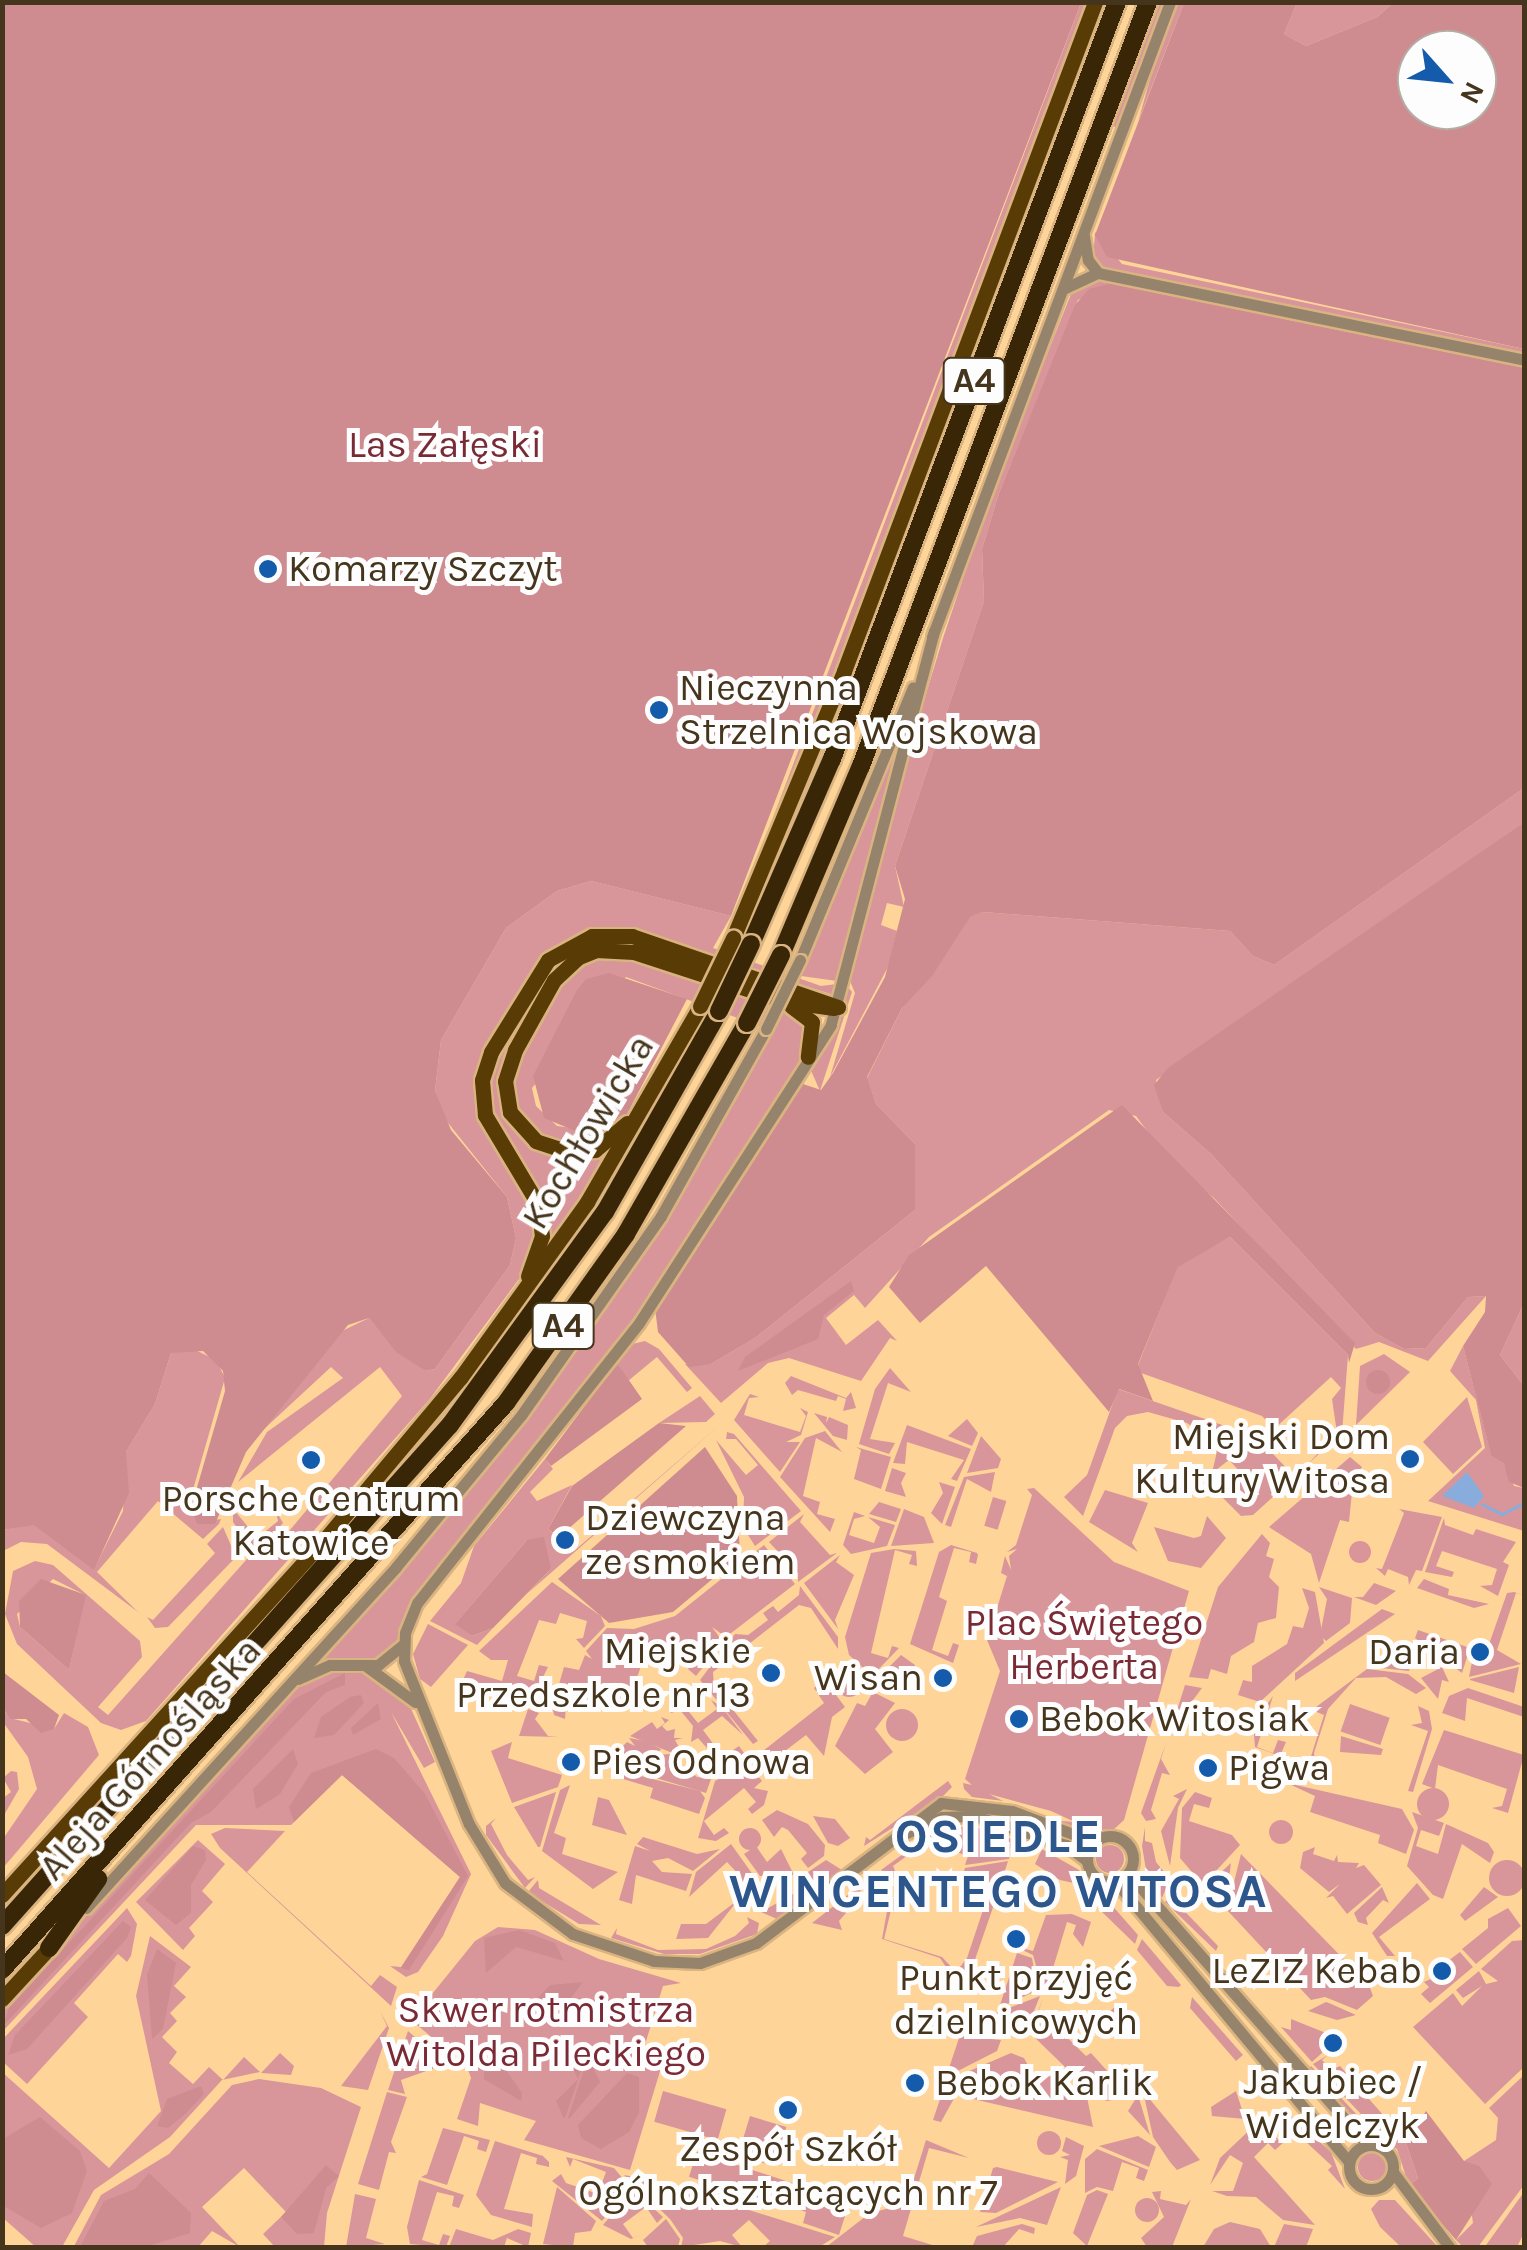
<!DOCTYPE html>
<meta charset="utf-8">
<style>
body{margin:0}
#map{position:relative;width:1527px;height:2250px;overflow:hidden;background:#ffd499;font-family:Karla,sans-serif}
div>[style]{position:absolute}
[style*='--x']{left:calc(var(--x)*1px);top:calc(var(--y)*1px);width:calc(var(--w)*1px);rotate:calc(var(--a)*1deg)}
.green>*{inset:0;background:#d8969a;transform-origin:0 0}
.round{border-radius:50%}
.forest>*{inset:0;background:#ce8c90}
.water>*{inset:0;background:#88addc}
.stream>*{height:2.5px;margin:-1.25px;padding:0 1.25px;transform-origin:1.25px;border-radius:1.25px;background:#88addc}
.roads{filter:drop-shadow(2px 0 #dab480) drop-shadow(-2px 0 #dab480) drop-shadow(0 2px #dab480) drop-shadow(0 -2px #dab480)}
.minor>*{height:11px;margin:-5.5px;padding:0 5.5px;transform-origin:5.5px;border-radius:5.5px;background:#95836c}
.minor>.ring{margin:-5.5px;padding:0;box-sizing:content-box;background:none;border:11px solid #95836c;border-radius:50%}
.major>*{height:15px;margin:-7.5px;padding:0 7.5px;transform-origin:7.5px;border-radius:7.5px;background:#593b06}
.highway>*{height:18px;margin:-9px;padding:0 9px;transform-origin:9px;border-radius:9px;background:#392606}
.bridges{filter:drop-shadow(2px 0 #dab480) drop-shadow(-2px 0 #dab480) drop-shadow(0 2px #dab480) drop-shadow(0 -2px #dab480)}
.minor-bridge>*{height:11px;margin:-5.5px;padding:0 5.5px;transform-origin:5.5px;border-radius:5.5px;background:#95836c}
.major-bridge>*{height:15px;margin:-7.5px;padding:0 7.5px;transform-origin:7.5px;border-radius:7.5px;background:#593b06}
.highway-bridge>*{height:18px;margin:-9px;padding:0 9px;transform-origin:9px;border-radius:9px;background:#392606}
.dots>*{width:28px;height:28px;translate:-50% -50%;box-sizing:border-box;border:5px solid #fdfdfd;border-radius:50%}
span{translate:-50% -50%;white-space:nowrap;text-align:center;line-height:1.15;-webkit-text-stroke:10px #fdfdfd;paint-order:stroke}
.shield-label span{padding:2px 8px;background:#fdfdfd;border:2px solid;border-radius:8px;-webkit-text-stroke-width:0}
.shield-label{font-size:35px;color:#46351d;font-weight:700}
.park-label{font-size:38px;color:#7a2a35}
.poi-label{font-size:38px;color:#46351d}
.left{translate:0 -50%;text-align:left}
.right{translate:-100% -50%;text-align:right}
.street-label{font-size:38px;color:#46351d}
.district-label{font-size:48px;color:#2c568c;font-weight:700;letter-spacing:2.5px}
.frame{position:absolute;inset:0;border:5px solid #46351d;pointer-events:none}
.north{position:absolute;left:1397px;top:30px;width:100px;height:100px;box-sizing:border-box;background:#fdfdfd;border:2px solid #b4ada3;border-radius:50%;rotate:117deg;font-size:28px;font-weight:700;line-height:40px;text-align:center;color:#46351d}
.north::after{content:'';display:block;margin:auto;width:35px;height:45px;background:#155bab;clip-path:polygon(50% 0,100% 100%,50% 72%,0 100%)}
</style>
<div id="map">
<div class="green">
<div style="clip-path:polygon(1081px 3px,1089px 3px,842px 662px,771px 823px)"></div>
<div style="clip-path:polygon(1160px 3px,1164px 3px,1117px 128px,1113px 126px)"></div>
<div style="clip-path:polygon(1176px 3px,1184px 3px,1138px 122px,1161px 40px)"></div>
<div style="clip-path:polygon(1297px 3px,1393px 3px,1377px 17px,1306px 46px,1284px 34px)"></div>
<div style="clip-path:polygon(1095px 232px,1122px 264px,1524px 349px,1524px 355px,1102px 267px,1093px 261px)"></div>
<div style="clip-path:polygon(1090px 278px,1117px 282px,1078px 300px,999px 493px,982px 549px,984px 601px,895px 866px,904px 907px,887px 903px,881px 925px,897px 931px,889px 965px,830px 1077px,855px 993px,850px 981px,905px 763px,943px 638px,992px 493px,1073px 289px)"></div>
<div style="clip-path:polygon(900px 741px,837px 981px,801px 976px,805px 961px)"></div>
<div style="clip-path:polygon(1524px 788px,1524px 822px,1156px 1080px,1163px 1112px,1211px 1154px,1375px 1333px,1404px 1349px,1426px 1348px,1468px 1297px,1486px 1296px,1428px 1361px,1379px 1342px,1356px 1349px,1214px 1198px,1170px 1162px,1136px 1116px,1109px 1110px,929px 1237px,865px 1308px,854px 1295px,826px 1318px,846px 1345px,878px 1320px,897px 1341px,890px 1338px,861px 1381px,789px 1358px,768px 1363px,721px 1403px,685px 1364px,711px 1364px,755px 1338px,915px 1210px,915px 1144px,876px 1104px,867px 1078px,902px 1008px,969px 917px,983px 912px,1230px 931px,1253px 956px,1274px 965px)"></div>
<div style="clip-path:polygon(evenodd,591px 881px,731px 916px,713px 948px,821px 986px,837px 984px,834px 995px,626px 929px,573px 937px,540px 961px,496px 1032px,476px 1088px,530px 1199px,537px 1229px,522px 1275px,429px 1400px,146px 1721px,121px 1730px,101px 1723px,17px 1644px,5px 1614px,13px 1571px,35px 1561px,53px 1565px,140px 1641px,142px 1657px,98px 1707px,108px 1715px,247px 1559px,268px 1553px,290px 1530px,402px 1396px,380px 1367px,238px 1482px,267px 1432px,343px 1378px,331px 1367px,263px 1430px,342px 1331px,369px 1318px,396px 1351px,425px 1371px,435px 1369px,510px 1265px,516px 1238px,507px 1197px,441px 1114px,435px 1091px,441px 1040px,506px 928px,557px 891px,591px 881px,53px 1579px,85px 1595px,69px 1670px,20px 1627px,17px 1614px,53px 1579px)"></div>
<div style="clip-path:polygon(604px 940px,620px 939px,657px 947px,816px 1001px,620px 942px,592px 945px,565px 960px,505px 1059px,502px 1101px,514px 1128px,548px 1154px,587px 1157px,614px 1148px,545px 1251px,542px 1200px,495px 1124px,487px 1082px,507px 1033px,549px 966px,575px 949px)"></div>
<div style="clip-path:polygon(594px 958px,631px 958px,798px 1014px,809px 1046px,645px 1305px,413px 1600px,396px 1643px,374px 1662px,316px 1665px,459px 1501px,593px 1328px,678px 1199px,773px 1031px,626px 977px,532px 1088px,536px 1106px,557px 1126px,611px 1133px,571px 1146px,538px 1135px,515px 1106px,516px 1062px,557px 987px)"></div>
<div style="clip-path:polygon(848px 987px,852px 992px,820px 1091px,809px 1066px)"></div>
<div style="clip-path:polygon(1230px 1237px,1348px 1355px,1342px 1433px,1308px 1464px,1337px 1433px,1332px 1399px,1341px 1388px,1331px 1377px,1274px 1429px,1262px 1416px,1141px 1373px,1138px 1365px,1178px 1266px)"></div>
<div style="clip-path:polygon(1524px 1303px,1524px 1386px,1500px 1355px)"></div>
<div style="clip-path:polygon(645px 1341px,659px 1349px,692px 1388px,687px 1392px,657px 1357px,628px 1381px,617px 1363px,632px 1344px)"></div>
<div style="clip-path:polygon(1463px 1346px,1491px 1454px,1504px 1464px,1514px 1486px,1524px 1488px,1524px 1531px,1428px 1501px,1485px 1448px,1476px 1400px,1450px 1371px)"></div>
<div style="clip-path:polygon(189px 1347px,216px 1360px,225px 1378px,194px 1486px,197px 1523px,221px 1519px,219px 1524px,203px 1539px,158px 1501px,97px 1572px,138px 1612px,47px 1544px,21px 1542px,3px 1551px,3px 1530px,34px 1524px,94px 1569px,123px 1511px,126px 1452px,155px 1404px,171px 1353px)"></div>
<div style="clip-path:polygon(1384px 1354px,1410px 1372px,1356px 1425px,1360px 1366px)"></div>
<div style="clip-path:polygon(890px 1368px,911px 1392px,888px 1383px,870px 1439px,895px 1443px,889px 1454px,859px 1444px,875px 1389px)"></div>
<div style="clip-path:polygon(791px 1376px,846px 1398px,851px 1392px,856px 1408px,843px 1411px,846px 1399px,838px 1396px,836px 1401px,798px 1390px,792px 1395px,785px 1383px)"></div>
<div style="clip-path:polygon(1118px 1389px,1257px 1437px,1295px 1477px,1253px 1515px,1241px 1516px,1220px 1495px,1241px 1473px,1229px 1460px,1212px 1473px,1218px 1447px,1187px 1423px,1148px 1412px,1127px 1416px,1115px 1428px,1083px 1516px,1064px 1497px,1087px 1475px)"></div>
<div style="clip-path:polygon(750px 1394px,759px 1397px,749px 1398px,744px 1415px,800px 1432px,806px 1416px,800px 1408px,808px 1412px,801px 1435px,786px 1442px,800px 1442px,780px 1472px,734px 1420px)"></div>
<div style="clip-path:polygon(700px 1396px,715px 1414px,706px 1422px,659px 1423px)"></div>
<div style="clip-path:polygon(1467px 1397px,1482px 1447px,1453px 1474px,1423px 1442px)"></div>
<div style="clip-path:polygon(814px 1413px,827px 1417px,826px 1423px,829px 1417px,848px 1425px,847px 1440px,833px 1436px)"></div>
<div style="clip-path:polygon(967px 1419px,978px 1433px,972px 1446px,948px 1436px)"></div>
<div style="clip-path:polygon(722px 1423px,528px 1593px,551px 1569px,527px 1540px,456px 1623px,472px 1636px,493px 1628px,477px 1645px,430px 1621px,461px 1583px,474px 1546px,545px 1459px,553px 1469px,530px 1492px,537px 1501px,572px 1485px,548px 1529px,574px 1551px)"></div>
<div style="clip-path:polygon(907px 1425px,971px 1449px,957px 1481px,951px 1479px,964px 1460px,907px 1442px,905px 1464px,893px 1463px)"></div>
<div style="clip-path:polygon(825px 1431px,842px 1452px,816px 1438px,803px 1496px,820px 1502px,817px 1514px,835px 1519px,830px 1532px,780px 1477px,805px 1438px)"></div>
<div style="clip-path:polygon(727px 1432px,734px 1434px,801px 1511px,755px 1546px,743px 1527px,744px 1497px,716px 1440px,746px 1475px,758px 1465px,736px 1439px,726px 1439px)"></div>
<div style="clip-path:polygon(981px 1436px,1001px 1459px,998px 1468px,967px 1473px)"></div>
<div style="clip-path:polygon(856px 1447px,891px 1457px,881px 1489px,854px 1479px,861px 1450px)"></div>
<div style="clip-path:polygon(1350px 1457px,1362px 1467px,1358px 1473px,1392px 1498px,1352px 1492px,1349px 1522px,1340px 1520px,1319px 1583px,1311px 1554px,1269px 1527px)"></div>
<div style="clip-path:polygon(892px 1468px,906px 1473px,901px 1483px,906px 1497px,885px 1491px)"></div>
<div style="clip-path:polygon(995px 1472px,991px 1492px,967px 1479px,951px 1527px,945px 1525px,964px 1477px)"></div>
<div style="clip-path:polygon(939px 1482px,955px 1487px,942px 1524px,931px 1513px,943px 1493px)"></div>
<div style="clip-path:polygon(1034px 1488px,1114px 1562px,1189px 1591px,1124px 1820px,1111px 1832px,1087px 1834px,1068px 1828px,1061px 1821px,1075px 1822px,1051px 1811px,989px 1794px,1003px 1801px,972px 1797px,964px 1789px,963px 1783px,972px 1785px,965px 1779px,1000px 1671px,987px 1640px,1007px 1576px,1001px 1573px,1005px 1556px,1011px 1570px,1009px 1556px,1017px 1549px,1007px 1552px,1016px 1545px,1032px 1495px,1027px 1489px)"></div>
<div style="clip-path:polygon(1105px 1490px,1148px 1503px,1132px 1543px,1138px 1552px,1089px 1522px)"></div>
<div style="left:993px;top:1497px;width:14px;height:30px;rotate:17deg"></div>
<div style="clip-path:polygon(879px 1502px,901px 1509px,896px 1522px,869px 1514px)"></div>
<div style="clip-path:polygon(233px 1504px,240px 1504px,235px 1511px,257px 1538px,278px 1521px,276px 1511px,283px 1523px,262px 1547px,250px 1546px,233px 1522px)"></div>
<div style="clip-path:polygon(904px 1509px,924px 1517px,934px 1543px,891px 1546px)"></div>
<div style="clip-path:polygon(1399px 1509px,1442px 1517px,1422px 1571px,1416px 1570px,1409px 1585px,1408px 1577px,1388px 1569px,1385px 1576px,1376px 1568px,1382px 1569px,1404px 1513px)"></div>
<div style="clip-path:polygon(854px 1512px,865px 1516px,854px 1519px,849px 1535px,874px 1543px,880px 1527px,868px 1517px,895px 1525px,887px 1546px,851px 1554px,843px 1545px)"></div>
<div style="clip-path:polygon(804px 1514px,800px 1522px,830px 1555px,837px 1553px,798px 1582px,798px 1573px,769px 1542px)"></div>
<div style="clip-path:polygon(1207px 1516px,1226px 1538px,1201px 1568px,1168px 1561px,1154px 1527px,1194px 1538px,1201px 1536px)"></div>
<div style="clip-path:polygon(1444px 1518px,1445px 1525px,1473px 1535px,1476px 1529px,1516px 1542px,1503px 1562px,1509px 1565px,1498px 1596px,1480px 1586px,1492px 1585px,1497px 1569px,1442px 1551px,1436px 1566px,1454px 1572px,1452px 1577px,1425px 1572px)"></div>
<div style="clip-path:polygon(223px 1527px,236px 1557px,168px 1627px,155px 1628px,147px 1617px,153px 1620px,215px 1553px,207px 1544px)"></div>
<div style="clip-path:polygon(1262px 1534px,1270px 1543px,1266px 1556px,1274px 1559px,1269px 1577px,1279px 1587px,1276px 1618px,1258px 1623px,1254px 1642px,1231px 1656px,1227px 1674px,1211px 1669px,1208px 1679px,1189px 1677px,1218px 1587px)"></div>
<div class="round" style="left:1349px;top:1541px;width:22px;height:22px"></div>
<div style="clip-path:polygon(764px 1545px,795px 1584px,726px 1637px,712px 1627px,723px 1642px,696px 1676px,688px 1669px,700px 1650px,671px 1640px,667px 1653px,648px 1647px,628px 1702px,615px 1682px,618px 1709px,567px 1694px,565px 1719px,554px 1715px,550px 1692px,557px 1691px,564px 1667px,579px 1670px,585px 1655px,592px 1659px,586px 1651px,607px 1628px,634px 1629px,675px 1616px)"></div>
<div style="clip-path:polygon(951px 1545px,977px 1553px,978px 1555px,976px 1564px,969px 1562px,971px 1552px,954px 1548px,939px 1597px,947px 1601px,932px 1650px,948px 1656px,953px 1643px,959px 1645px,953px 1663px,910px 1644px,939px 1552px)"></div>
<div style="clip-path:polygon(894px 1549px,916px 1551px,917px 1566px,909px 1564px,912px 1555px,895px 1550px,871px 1653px,888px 1658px,892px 1646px,899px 1648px,872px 1676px,849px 1655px,845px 1637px,871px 1553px)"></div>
<div style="clip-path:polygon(840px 1555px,836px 1562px,854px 1575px,835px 1620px,838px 1629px,804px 1583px)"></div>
<div style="clip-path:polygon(1424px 1579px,1449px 1589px,1448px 1595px,1489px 1604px,1474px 1608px,1417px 1588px)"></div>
<div style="clip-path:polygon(552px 1582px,601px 1616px,605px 1626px,584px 1648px,576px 1639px,583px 1638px,587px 1621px,560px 1613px,556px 1624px,539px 1620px,517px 1676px,534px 1681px,539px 1665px,548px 1667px,532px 1699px,463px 1680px,467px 1671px,502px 1681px,508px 1660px,491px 1660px,479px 1651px)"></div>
<div style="clip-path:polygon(1374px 1583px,1396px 1591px,1376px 1605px,1354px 1597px,1363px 1597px)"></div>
<div style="clip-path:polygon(800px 1586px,838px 1637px,838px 1649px,811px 1608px,799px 1605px,713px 1672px,714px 1686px,758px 1741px,753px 1744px,700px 1680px,735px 1634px,748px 1635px,768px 1620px,763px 1613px,773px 1606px,778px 1612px,799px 1595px)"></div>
<div style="clip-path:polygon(1319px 1587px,1352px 1598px,1350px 1623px,1326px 1641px,1320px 1635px,1327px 1599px)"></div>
<div style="clip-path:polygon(1302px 1588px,1315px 1592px,1324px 1643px,1260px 1702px,1238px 1695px,1243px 1680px,1252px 1682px,1252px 1666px,1287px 1644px,1293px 1626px,1303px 1628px,1309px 1608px)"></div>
<div style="clip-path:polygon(1514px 1592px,1524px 1595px,1516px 1593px,1497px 1650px,1521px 1664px,1469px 1677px,1472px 1662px,1482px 1664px,1507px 1593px)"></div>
<div style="clip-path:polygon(1382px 1609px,1395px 1614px,1295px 1681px,1295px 1673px)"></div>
<div style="clip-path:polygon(428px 1624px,468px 1645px,431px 1687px,420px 1679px,413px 1654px)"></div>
<div style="clip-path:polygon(1418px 1630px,1470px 1648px,1462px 1673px,1415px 1638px)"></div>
<div style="clip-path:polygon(1402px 1646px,1414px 1646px,1409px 1671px,1371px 1667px)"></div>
<div style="clip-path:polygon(901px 1655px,915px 1665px,906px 1690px,875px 1681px)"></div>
<div style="clip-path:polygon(1442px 1667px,1449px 1682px,1442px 1680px,1438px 1699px,1421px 1678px)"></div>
<div style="clip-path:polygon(1519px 1667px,1514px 1693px,1470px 1680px,1470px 1679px)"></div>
<div style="clip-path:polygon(338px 1668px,368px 1672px,408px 1702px,435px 1762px,424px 1768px,391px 1712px,471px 1874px,443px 1936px,418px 1972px,406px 1977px,390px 1966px,401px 1967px,460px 1877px,342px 1775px,291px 1825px,196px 1825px,3px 2031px,2px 2008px,299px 1684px)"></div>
<div style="clip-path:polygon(1367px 1669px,1408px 1674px,1426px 1688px,1416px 1694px,1386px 1677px,1356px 1678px,1328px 1709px,1314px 1753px,1318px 1784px,1291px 1763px,1308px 1766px,1324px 1715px,1312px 1710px)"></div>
<div class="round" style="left:836px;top:1671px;width:26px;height:26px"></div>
<div style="clip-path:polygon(824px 1679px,845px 1707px,832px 1717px,824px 1756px,806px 1735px,768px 1764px,774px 1773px,767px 1773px,759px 1754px,824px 1703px,814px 1688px)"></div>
<div style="clip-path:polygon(1185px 1685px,1202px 1688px,1175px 1724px,1173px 1723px)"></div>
<div style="clip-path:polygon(1468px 1688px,1524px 1707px,1524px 1717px,1467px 1698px,1465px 1721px,1442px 1713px,1449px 1696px)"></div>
<div style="clip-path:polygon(873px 1692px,895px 1703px,875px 1729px,893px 1752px,865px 1774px,835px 1746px,857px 1703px,865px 1706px)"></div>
<div style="clip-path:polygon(676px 1696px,698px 1723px,717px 1709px,711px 1700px,722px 1707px,743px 1735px,722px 1716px,703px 1730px,723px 1757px,739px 1746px,749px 1760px,708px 1762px,714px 1756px,698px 1738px,691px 1742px,693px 1726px,680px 1710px,671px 1713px,670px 1706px,680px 1706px)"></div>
<div style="clip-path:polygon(1273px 1696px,1257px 1747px,1273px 1753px,1278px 1740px,1286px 1742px,1280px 1756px,1255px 1747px,1253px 1724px)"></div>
<div style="left:1350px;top:1704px;width:42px;height:29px;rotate:19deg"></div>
<div style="clip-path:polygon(1418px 1706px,1429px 1711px,1432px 1729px,1413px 1792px,1408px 1791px,1428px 1731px,1411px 1725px,1422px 1723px)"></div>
<div style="clip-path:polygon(2px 1708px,10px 1718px,54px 1729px,64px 1713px,88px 1727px,99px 1755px,3px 1868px,3px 1839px,37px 1789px,28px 1757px,3px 1722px)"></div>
<div style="clip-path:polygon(528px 1709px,539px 1713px,535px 1719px,548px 1736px,558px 1737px,519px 1736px)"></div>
<div class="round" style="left:886px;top:1709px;width:32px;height:32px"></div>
<div style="clip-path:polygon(661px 1717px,669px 1720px,662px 1726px,667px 1731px,675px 1729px,674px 1738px,683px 1738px,675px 1740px,685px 1758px,630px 1736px,652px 1722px,657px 1729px,665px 1723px)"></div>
<div style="clip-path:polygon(1444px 1730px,1524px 1755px,1508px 1813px,1492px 1808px,1502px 1806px,1507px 1789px,1438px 1765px,1435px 1789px,1422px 1784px)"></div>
<div style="clip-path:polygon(1341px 1736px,1383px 1749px,1381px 1755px,1340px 1752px)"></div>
<div style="clip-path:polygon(629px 1738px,645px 1741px,661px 1749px,656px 1755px,669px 1754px,697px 1777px,711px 1779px,706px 1793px,619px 1767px,610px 1759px,627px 1742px,635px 1746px)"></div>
<div style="clip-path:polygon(512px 1742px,508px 1758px,562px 1775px,558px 1787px,512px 1803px,491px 1751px)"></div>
<div style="clip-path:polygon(1166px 1743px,1161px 1759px,1170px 1775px,1162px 1773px,1151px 1810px,1156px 1819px,1146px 1821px,1141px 1813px)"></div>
<div style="clip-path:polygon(11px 1771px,17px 1772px,19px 1789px,3px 1817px,3px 1798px,11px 1792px,3px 1778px)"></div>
<div style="clip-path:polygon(621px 1771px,700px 1791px,705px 1798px,699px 1814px,650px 1798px,653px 1788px,623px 1779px)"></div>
<div style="clip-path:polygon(733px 1771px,757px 1775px,762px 1781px,754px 1788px,768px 1791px,764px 1805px,752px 1814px,748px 1809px,756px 1802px,744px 1788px,704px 1821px,714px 1835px,724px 1828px,729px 1833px,716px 1841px,698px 1838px,715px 1781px)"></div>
<div style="clip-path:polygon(948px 1781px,952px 1787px,943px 1796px,864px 1846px,866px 1837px,870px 1840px)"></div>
<div style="clip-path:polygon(1287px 1783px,1402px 1809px,1414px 1830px,1406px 1854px,1378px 1843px,1380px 1835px,1310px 1812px,1315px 1796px)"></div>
<div style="clip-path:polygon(570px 1785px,554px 1833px,566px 1838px,562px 1854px,618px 1872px,593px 1889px,542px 1851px,560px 1790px)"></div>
<div class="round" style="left:1417px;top:1788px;width:32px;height:32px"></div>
<div style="clip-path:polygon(1187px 1789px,1178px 1808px,1170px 1866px,1161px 1831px,1179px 1799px,1173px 1796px)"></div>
<div style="clip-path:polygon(556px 1792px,540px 1847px,538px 1847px,514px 1807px)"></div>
<div style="clip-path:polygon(1195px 1792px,1212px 1798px,1209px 1808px,1194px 1804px,1189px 1821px,1232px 1835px,1240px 1845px,1203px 1885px,1180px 1858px,1182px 1808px)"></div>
<div style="clip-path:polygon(598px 1797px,609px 1800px,627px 1835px,592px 1825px)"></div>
<div style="clip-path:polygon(777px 1810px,808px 1824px,825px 1845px,824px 1856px,808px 1868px,801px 1859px,807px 1853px,788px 1830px,782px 1827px,774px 1837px,762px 1820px)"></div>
<div style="clip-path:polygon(1412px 1812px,1444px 1823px,1439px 1836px,1421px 1830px,1416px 1846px,1438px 1854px,1446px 1824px,1488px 1843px,1494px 1852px,1490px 1863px,1462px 1844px,1443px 1899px,1433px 1895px,1407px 1866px,1418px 1828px)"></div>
<div style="clip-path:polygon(813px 1816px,835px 1819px,850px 1838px,838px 1846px,828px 1843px)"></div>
<div style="clip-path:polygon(496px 1818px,491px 1824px,507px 1855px,528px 1880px,535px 1877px,525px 1888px,486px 1835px,486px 1826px)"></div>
<div class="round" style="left:1269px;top:1820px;width:24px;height:24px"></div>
<div style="clip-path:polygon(972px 1826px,1012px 1839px,1009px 1859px,965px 1865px,968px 1856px,926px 1842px,893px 1866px,900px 1882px,881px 1870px,936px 1830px)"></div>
<div style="clip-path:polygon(1145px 1827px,1145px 1841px,1152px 1843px,1156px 1862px,1170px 1879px,1162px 1898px,1146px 1870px,1142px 1846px)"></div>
<div class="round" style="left:739px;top:1828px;width:22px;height:22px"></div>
<div style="clip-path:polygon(225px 1828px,285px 1831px,247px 1872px,371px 1986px,380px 1975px,397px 1987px,391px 2006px,220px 1848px,211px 1834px)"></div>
<div style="clip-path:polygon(643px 1837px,697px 1854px,720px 1849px,693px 1871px,668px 1858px,652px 1861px,662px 1872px,692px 1874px,686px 1891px,636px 1875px,632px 1904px,619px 1900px,635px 1846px,650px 1851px,637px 1844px)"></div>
<div style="clip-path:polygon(198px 1840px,225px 1864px,202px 1891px,213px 1902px,189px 1928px,195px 1936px,183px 1950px,136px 1902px)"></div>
<div style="clip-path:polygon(731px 1844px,756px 1879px,740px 1891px,734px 1884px,741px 1877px,727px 1862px,689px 1897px,696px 1872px)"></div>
<div class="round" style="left:1096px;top:1845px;width:28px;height:28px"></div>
<div style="clip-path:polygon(756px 1846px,767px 1862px,781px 1849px,794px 1875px,760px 1876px,744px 1854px)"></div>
<div style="clip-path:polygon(1315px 1847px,1313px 1854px,1334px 1861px,1337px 1855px,1338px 1862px,1359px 1863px,1356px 1868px,1364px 1865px,1381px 1885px,1347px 1914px,1333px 1896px,1326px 1898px,1340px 1884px,1329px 1892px,1300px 1868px,1303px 1852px)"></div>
<div style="clip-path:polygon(1042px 1849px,1079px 1870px,1096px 1888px,1060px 1880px,1035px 1864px)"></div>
<div style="clip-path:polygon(1241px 1854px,1369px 1985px,1373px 1996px,1357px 2010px,1325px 1997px,1311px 2000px,1227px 1910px)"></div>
<div style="clip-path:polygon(826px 1860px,842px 1870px,777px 1919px,761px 1912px,811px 1884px,805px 1874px)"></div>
<div class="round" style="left:1489px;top:1860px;width:36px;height:36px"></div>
<div style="clip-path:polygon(1008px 1861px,999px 1890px,960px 1882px,965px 1868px)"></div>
<div style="clip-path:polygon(1231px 1863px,1225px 1907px,1205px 1887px)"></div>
<div style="clip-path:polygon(874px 1876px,901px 1906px,900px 1912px,891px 1910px,884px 1939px,942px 1957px,956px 1972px,967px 1958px,988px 1895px,998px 1893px,970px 1974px,948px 1970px,940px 1958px,882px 1939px,889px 1900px)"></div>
<div style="clip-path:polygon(538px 1880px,539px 1888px,601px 1925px,579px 1924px,532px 1895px,528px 1892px)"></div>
<div style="clip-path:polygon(1417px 1883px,1430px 1899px,1379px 1937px,1395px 1956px,1387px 1956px,1372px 1933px)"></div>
<div style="clip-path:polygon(858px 1887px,866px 1901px,860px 1897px,839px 1921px,842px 1930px,812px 1923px)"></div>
<div style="clip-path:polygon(1382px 1887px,1389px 1903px,1383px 1900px,1366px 1918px,1368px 1925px,1358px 1922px,1354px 1913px)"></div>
<div style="clip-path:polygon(1484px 1887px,1498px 1897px,1465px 1921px,1460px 1915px)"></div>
<div style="clip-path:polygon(1102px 1894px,1138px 1935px,1135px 1944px,1098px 1908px)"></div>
<div style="clip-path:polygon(1171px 1897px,1218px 1946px,1216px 1951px,1165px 1902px)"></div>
<div style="clip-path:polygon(738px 1900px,708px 1938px,676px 1939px,681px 1924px,706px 1924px)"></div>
<div style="clip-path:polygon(127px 1908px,137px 1924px,131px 1956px,127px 1962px,118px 1954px,74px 2003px,88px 2017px,27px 2084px,3px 2062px,2px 2040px)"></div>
<div style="clip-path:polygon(1508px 1908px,1521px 1926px,1476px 1964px,1462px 1949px,1488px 1928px,1488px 1919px)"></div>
<div style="clip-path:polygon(1072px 1914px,1091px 1922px,1083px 1947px,1073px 1934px,1076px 1925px,1067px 1922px,1047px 1988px,1042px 1987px,1033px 1955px,1012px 1945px,1033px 1951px,1046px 1915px)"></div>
<div style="clip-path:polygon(747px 1917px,759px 1923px,757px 1934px,700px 1954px,664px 1954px,611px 1938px,617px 1928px,616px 1934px,658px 1950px,706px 1949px,735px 1936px,749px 1923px)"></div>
<div style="clip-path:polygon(498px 1927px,535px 1930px,599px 1959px,681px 1983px,663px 1986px,640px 2061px,661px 2068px,630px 2170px,524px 2140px,536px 2121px,480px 2103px,478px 2126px,457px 2119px,471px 2078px,462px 2053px,453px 2055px,411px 2020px,475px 1941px)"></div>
<div style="clip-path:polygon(150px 1936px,191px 1967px,174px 1986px,186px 1997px,170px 2013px,177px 2021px,162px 2037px,177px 2052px,169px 2063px,193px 2084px,209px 2067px,223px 2080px,244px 2057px,260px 2072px,222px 2080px,170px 2137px,94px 2190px,62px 2247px,37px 2248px,3px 2218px,2px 2072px,109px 2168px,161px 2111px,136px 1996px)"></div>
<div style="clip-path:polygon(1142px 1939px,1181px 1985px,1179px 1987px,1167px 1986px,1137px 1950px)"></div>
<div style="clip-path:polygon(1524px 1940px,1524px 2067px,1485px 2104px,1413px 2027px,1453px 1993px,1462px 2006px,1482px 1986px,1463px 1998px,1456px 1990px,1479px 1971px,1486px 1984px,1498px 1981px,1481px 1969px,1512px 1941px)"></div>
<div style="clip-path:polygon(1460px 1952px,1473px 1967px,1430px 2003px,1421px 1994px,1429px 1987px,1424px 1982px,1449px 1971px,1444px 1964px)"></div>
<div style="clip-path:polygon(1017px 1953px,1032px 1958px,1038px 1990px,999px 2008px)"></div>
<div style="clip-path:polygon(1040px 1996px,1026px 2031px,1007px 2033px,991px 2015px)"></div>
<div style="clip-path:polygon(1192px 1997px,1243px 2055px,1236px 2061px,1190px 2008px)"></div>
<div style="clip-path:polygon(1043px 1998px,1039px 2010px,1086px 2056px,1091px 2053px,1110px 2074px,1115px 2071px,1131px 2096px,1107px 2101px,1095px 2096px,1030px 2033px)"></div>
<div style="clip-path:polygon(1326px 2002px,1329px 2003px,1356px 2015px,1337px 2020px,1308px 2011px)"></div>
<div style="clip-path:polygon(1116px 2006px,1120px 2015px,1115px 2038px,1096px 2023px)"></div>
<div style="clip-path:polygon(380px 2011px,389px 2028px,368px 2090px,341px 2086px,387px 2026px)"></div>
<div style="clip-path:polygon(988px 2015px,1004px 2035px,996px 2032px,991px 2039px,1001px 2040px,997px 2051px,946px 2077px,964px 2023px)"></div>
<div style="clip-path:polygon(1291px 2019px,1326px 2033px,1322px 2053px,1312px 2062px,1281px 2027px,1291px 2030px)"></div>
<div style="clip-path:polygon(408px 2031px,446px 2064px,401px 2080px,405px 2094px,388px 2090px)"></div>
<div style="clip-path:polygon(280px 2053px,294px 2066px,291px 2075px,261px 2073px)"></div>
<div style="clip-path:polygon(1011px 2053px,1024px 2058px,1032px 2073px,1059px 2078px,1087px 2097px,1093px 2127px,956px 2095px,941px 2122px,933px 2120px,946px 2081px)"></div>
<div style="clip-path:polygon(1328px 2055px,1322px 2060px,1331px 2070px,1340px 2066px,1399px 2133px,1417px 2118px,1406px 2143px,1418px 2178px,1409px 2186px,1397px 2149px,1365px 2133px,1360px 2113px,1313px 2064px)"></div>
<div style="clip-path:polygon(1311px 2066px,1360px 2118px,1359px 2126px,1309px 2069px)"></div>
<div style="clip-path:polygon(1524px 2075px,1524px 2185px,1478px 2247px,1463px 2247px,1456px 2240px,1473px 2223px,1464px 2161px,1496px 2140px,1498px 2118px,1489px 2108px)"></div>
<div style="clip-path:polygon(259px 2079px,321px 2088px,361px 2107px,327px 2213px,324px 2247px,275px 2247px,263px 2234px,286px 2212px,244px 2168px,202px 2207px,240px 2247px,212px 2231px,198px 2247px,73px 2248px,101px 2195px,169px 2154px,232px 2085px)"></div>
<div style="left:663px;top:2091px;width:66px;height:32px;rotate:16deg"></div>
<div style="clip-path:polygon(1143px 2091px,1200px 2160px,1177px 2170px,1170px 2162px,1153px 2137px)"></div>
<div style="clip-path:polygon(1236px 2091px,1245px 2119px,1212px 2116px,1211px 2107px)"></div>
<div style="clip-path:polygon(387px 2092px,407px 2097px,391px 2142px,396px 2153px,389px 2152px,379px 2190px,358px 2184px)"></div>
<div style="clip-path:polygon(1138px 2095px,1150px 2135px,1128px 2111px)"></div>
<div style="clip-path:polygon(1282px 2108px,1331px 2152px,1345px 2189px,1346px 2211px,1345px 2189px,1328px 2170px,1332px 2166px,1279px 2117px)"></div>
<div style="left:750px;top:2116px;width:38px;height:41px;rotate:17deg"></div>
<div style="clip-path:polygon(1257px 2123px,1283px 2143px,1275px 2150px,1268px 2143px,1254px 2157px,1315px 2225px,1283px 2220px,1256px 2197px,1227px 2196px,1212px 2191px,1233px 2191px,1243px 2163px,1230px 2155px,1210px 2185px,1220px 2158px)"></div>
<div style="clip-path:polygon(443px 2128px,490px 2140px,486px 2152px,477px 2149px,479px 2141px,464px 2136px,447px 2185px,421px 2177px,427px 2174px)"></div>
<div class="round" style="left:1037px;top:2131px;width:24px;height:24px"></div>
<div style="clip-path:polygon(1138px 2136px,1156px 2147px,1149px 2167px,1099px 2146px)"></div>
<div style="clip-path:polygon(1066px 2137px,1084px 2146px,1076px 2176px,1065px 2184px,1068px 2160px,1060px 2157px,1070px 2155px,1062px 2151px)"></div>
<div style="clip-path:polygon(926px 2140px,969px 2158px,929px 2148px,903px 2236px,939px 2247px,826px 2247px,870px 2213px,906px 2204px)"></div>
<div style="clip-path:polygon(495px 2141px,543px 2156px,549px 2162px,549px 2167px,536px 2164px,537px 2158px,521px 2153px,504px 2209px,533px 2214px,532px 2227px,491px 2215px,476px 2195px)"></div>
<div style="clip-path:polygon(1097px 2149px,1148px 2170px,1144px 2181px,1136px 2178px,1139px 2168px,1122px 2162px,1113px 2191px,1097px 2187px,1085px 2193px,1085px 2159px)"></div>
<div style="left:697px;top:2152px;width:100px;height:26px;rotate:18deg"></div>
<div class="round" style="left:1358px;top:2153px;width:28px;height:28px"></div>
<div style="clip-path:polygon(566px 2157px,614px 2168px,630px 2187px,602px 2221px,552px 2181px,561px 2174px,566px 2183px,598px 2194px,606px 2172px,573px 2159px,570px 2167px)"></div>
<div style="clip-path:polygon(993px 2168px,997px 2167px,1058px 2182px,996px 2213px,980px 2212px)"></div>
<div style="clip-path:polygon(624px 2175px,657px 2181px,835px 2237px,819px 2247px,763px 2247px,770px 2241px,749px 2220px,732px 2235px,742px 2247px,720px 2241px,681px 2247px,683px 2238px,670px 2219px)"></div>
<div style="clip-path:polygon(419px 2180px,464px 2195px,459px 2208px,452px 2206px,454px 2196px,437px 2192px,422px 2240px,439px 2245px,443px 2234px,450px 2236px,446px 2247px,410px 2244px,407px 2227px)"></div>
<div style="clip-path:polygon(794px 2182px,852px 2194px,839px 2235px,803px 2223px,806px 2212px,787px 2205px)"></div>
<div style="clip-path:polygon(557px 2187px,596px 2221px,591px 2231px,575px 2233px,573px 2247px,543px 2244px)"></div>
<div style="clip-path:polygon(1061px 2187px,1047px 2225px,1020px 2218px,976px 2227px)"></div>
<div style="clip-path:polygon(633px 2189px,663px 2217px,657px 2223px,646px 2207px,623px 2224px,633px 2238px,649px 2232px,631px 2239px,603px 2225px)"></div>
<div style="clip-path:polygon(1097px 2190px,1108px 2194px,1087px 2246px,1073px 2233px,1087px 2195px)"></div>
<div style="clip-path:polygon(1161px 2191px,1160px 2199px,1186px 2205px,1191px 2199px,1172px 2247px,1147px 2247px,1141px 2238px,1164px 2217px,1152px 2192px)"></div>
<div style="clip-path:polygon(1524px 2192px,1524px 2233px,1517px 2247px,1484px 2248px)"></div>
<div style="clip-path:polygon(355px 2194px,376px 2199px,366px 2238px,385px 2244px,346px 2247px)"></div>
<div class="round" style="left:1135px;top:2198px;width:24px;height:24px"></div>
<div style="clip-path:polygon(1379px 2200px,1395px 2200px,1438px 2247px,1401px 2247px,1380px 2227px,1371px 2209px)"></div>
<div style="clip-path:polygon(666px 2219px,680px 2239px,678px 2247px,648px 2247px,643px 2240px)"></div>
<div style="clip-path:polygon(1230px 2222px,1260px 2229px,1271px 2247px,1203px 2247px,1214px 2229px)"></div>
<div style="clip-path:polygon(1022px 2224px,1035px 2228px,1034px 2234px,1019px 2229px,1003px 2247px,972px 2247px,977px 2236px)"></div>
<div style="clip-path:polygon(1284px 2224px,1313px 2229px,1306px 2247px,1274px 2247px)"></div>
<div style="clip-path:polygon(456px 2229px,493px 2240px,518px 2229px,531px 2233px,528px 2247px,507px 2238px,504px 2247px,449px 2247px)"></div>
</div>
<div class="forest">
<div style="clip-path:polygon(2px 3px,1081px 3px,731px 916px,591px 881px,557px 891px,506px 928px,441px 1040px,435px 1091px,451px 1130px,507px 1197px,516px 1238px,510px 1265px,435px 1369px,425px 1371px,396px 1352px,369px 1318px,348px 1325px,246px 1452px,215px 1524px,197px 1524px,191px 1508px,225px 1391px,223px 1371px,203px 1351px,171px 1353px,155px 1404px,126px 1452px,129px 1493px,94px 1570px,34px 1525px,3px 1530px)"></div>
<div style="clip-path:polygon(evenodd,1184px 3px,1297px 3px,1284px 34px,1306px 46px,1377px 17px,1393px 3px,1524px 3px,1524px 349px,1107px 257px,1095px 235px,1184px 3px,1417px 50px,1477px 50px,1477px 110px,1417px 110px,1417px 50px)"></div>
<div style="clip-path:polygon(1117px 282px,1524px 366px,1524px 788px,1274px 965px,1253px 956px,1230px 931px,983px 912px,970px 917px,932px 976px,902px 1008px,867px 1077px,876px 1104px,915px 1144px,915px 1210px,755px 1338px,711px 1364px,689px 1367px,658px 1332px,655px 1308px,800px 1083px,821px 1090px,833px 1073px,885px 977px,905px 899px,895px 866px,984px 601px,982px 549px,999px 493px,1075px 305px,1089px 289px)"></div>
<div style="clip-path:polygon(1524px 822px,1524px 1303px,1500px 1355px,1524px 1386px,1524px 1488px,1509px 1482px,1504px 1464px,1491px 1455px,1463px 1346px,1485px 1312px,1486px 1296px,1468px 1297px,1426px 1348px,1404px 1349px,1375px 1333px,1211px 1154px,1163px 1112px,1154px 1085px,1168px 1068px)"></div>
<div style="clip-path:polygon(609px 973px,687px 999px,625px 1118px,611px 1133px,580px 1133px,544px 1118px,533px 1076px,577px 990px,586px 979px)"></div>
<div style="clip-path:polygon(1122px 1105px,1355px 1343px,1349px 1363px,1348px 1355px,1230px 1237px,1178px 1267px,1138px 1364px,1153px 1401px,1119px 1389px,1109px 1412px,986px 1266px,920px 1323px,889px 1287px,909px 1255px)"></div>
<div style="clip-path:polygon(851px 1281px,854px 1291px,824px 1315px,818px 1339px,738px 1371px,745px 1357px)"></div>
<div style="clip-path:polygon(617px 1363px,642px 1399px,551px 1466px,545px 1459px)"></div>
<div class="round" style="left:1366px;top:1370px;width:24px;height:24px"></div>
<div style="clip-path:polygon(659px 1423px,686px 1426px,559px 1537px,548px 1529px,572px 1486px)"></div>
<div style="clip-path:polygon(705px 1447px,737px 1496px,740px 1556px,673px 1612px,609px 1623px,558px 1579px)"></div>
<div style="clip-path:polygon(544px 1537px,551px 1569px,493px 1628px,472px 1636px,455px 1624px,527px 1540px)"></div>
<div style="clip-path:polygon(41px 1579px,86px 1595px,69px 1670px,20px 1627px,19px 1601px)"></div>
<div style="clip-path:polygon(3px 1672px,59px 1715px,54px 1729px,41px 1733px,26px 1719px,10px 1719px,3px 1708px)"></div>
<div style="clip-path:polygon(345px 1673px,345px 1685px,326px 1692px,211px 1812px,191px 1823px,3px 2026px,9px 2008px,294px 1699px)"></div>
<div style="clip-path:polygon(350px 1697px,361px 1695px,364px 1703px,334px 1735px,314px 1738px,321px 1717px)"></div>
<div style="clip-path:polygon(378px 1703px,381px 1719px,353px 1735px,351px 1728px)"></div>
<div style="clip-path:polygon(293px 1749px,298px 1764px,280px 1794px,256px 1809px,253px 1789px)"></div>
<div style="clip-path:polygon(376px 1749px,394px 1758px,425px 1794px,468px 1876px,409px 1970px,401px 1968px,460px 1877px,342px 1775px,294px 1822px,289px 1807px,311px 1773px)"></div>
<div style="clip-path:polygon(193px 1846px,205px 1850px,206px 1860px,191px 1885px,191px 1913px,176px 1925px,145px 1900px)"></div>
<div style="clip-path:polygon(123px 1921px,131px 1927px,127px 1938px,27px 2049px,8px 2055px,15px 2035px)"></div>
<div style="clip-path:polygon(519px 1930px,555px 1943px,564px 1961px,516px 1947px,486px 1973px,484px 1938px)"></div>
<div style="clip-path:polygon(157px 1949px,176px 1963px,163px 2029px,152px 2039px,147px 1975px)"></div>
<div style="clip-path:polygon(583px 1982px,568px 2002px,531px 2022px,515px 2022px,550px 1985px)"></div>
<div style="clip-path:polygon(583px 2046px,586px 2056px,565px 2118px,563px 2117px,556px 2101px,578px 2079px,565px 2054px)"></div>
<div style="clip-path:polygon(497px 2057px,522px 2093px,521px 2101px,484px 2079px,484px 2068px)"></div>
<div style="clip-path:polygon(588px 2057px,600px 2082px,569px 2119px,568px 2118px)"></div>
<div style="clip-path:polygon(627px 2073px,639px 2077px,639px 2112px,629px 2132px,601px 2149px,581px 2138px,578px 2125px)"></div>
<div style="clip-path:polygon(201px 2086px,204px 2094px,184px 2115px,168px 2128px,157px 2126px,167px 2099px)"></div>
<div style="clip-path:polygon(1426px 2111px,1464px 2161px,1479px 2166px,1492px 2184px,1456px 2240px,1409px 2186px,1418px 2178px,1406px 2143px)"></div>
<div style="clip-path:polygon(40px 2117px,80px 2151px,87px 2171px,72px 2213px,41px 2228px,2px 2205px,3px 2139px)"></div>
<div style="clip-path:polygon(326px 2165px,339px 2176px,326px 2188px,314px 2233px,297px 2234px,281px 2217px)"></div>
<div style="clip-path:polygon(149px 2173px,191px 2213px,190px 2233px,145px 2247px,80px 2247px,104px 2201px,135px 2189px)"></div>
</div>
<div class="water">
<div style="clip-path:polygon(1467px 1472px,1484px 1496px,1474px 1508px,1442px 1496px)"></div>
</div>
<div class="stream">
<div style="--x:1482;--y:1504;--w:22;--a:27"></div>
<div style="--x:1502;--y:1514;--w:25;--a:-27"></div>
</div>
<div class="roads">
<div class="minor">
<div style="--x:1084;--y:236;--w:24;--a:81"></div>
<div style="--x:1088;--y:260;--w:16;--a:52"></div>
<div style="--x:1063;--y:289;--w:38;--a:-25"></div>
<div style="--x:1098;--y:273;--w:435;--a:11.5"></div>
<div style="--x:934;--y:631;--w:407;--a:104.7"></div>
<div style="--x:831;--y:1025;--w:354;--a:122.8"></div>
<div style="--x:639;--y:1323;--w:357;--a:128.4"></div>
<div style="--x:417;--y:1603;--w:32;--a:112"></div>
<div style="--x:405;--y:1633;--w:28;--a:92"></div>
<div style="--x:404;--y:1661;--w:175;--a:68.3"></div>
<div style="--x:469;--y:1824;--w:69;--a:58.6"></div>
<div style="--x:505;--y:1883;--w:85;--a:36.9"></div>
<div style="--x:573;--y:1934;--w:85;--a:18.4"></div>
<div style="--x:654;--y:1961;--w:46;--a:2.5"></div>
<div style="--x:700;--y:1963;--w:59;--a:-19.7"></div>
<div style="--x:756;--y:1943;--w:232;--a:-37.1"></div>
<div style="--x:941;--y:1803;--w:71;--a:6.4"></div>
<div style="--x:1012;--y:1811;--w:88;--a:20.7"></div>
<div style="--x:932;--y:637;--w:678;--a:-69.45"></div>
<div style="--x:800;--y:960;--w:295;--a:-67.5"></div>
<div style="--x:366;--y:1666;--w:61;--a:36.3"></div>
<div style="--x:298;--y:1679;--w:35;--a:-24"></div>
<div style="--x:330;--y:1665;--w:48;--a:0"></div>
<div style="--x:378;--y:1665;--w:32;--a:-39"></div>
<div style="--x:900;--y:1836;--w:46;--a:-24.3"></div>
<div style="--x:942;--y:1817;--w:33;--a:-2"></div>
<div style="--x:975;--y:1816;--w:96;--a:17.7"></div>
<div style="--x:1066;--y:1845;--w:26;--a:37"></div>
<div class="ring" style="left:1087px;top:1836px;width:35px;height:35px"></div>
<div style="--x:1128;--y:1873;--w:361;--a:48.6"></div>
<div style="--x:1115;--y:1881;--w:366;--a:50.2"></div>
<div style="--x:86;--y:1908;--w:461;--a:-47.7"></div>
<div style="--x:396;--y:1567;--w:198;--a:-50.5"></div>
<div style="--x:522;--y:1414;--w:242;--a:-54.9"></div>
<div style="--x:661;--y:1216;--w:214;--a:-60.7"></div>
<div class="ring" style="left:1349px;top:2145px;width:33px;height:33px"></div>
<div style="--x:1393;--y:2172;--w:95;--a:53.1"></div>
</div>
<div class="major">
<div style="--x:733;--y:938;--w:289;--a:-67.4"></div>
<div style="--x:844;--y:671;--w:715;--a:-69.43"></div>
<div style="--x:791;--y:1006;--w:26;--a:37"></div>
<div style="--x:812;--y:1022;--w:35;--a:97"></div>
<div style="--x:627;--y:1123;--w:42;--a:139.8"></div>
<div style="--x:595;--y:1150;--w:26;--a:176"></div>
<div style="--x:569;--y:1152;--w:35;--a:-162"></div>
<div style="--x:536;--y:1141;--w:39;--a:-132"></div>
<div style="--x:510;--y:1112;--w:31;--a:-99"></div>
<div style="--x:505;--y:1081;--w:33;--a:-72"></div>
<div style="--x:515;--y:1050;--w:80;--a:-60.9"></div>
<div style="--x:554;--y:980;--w:34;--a:-43"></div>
<div style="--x:579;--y:957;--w:18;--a:-22"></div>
<div style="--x:596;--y:950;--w:38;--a:3"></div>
<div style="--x:634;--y:952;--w:158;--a:18.1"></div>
<div style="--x:784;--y:1001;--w:50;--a:8"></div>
<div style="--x:528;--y:1276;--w:42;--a:-70.7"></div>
<div style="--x:542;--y:1236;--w:32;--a:-97"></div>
<div style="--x:538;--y:1204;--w:104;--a:-120.8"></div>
<div style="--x:485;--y:1115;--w:35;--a:-95"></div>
<div style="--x:482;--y:1080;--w:29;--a:-72"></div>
<div style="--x:491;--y:1052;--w:108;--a:-58.2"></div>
<div style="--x:548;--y:960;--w:50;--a:-28.6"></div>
<div style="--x:592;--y:936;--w:40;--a:0"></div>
<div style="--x:632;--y:936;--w:218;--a:19"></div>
<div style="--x:2;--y:1895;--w:481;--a:-47.8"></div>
<div style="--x:325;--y:1539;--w:212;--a:-50"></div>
<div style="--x:461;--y:1377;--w:216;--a:-54.2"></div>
<div style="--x:587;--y:1202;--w:226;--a:-60"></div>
<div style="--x:2;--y:1999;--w:69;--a:-47.3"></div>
</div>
<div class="highway">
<div style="--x:751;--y:944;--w:202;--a:-66.4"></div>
<div style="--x:832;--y:759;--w:809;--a:-69.37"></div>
<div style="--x:781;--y:955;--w:205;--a:-67.1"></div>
<div style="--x:861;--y:766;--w:816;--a:-69.41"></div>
<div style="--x:2;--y:1926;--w:672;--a:-48.2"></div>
<div style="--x:450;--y:1425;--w:263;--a:-54"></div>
<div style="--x:605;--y:1212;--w:231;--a:-60.4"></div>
<div style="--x:49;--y:1948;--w:85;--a:-54.6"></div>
<div style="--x:2;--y:1970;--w:759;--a:-48.37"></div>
<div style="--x:506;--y:1403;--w:207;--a:-54.6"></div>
<div style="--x:626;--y:1234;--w:243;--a:-60.2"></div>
</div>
</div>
<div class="bridges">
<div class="minor-bridge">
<div style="--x:766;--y:1029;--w:77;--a:-63.8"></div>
</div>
<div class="major-bridge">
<div style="--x:700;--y:1006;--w:76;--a:-64.1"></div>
</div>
<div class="highway-bridge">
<div style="--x:719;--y:1011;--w:74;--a:-64.5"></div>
<div style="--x:747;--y:1023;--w:76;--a:-63.4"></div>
</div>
</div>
<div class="dots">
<div style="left:268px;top:569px;background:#155bab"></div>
<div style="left:659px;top:710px;background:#155bab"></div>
<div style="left:1410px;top:1459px;background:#155bab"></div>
<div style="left:311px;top:1460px;background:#155bab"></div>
<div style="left:565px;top:1540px;background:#155bab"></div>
<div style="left:1480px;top:1652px;background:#155bab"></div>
<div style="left:771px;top:1673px;background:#155bab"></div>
<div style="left:943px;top:1678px;background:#155bab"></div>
<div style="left:1019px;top:1719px;background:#155bab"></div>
<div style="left:571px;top:1762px;background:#155bab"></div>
<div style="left:1208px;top:1768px;background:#155bab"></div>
<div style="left:1016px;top:1939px;background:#155bab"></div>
<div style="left:1442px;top:1971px;background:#155bab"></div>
<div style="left:1333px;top:2043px;background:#155bab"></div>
<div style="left:915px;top:2083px;background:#155bab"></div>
<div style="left:788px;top:2110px;background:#155bab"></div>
</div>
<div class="shield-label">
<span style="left:974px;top:381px">A4</span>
<span style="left:563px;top:1326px">A4</span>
</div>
<div class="park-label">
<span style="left:445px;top:445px">Las Załęski</span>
<span style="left:1084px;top:1645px">Plac Świętego<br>Herberta</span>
<span style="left:546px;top:2032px">Skwer rotmistrza<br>Witolda Pileckiego</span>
</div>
<div class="poi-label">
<span class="left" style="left:288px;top:569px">Komarzy Szczyt</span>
<span class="left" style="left:679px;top:710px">Nieczynna<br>Strzelnica Wojskowa</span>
<span class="right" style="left:1390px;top:1459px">Miejski Dom<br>Kultury Witosa</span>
<span style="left:311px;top:1521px">Porsche Centrum<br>Katowice</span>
<span class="left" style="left:585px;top:1540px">Dziewczyna<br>ze smokiem</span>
<span class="right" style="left:751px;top:1673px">Miejskie<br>Przedszkole nr 13</span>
<span class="right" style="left:1460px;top:1652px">Daria</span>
<span class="right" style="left:923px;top:1678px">Wisan</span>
<span class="left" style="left:1039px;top:1719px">Bebok Witosiak</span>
<span class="left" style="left:591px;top:1762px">Pies Odnowa</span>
<span class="left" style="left:1228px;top:1768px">Pigwa</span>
<span class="right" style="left:1422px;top:1971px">LeZIZ Kebab</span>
<span style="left:1016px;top:2000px">Punkt przyjęć<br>dzielnicowych</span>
<span style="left:1333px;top:2104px">Jakubiec /<br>Widelczyk</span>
<span class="left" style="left:935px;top:2083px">Bebok Karlik</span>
<span style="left:788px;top:2171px">Zespół Szkół<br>Ogólnokształcących nr 7</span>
</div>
<div class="street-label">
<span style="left:588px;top:1132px;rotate:-59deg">Kochłowicka</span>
<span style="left:150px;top:1759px;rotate:-48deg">Aleja Górnośląska</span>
</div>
<div class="district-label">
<span style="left:999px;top:1864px">OSIEDLE<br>WINCENTEGO WITOSA</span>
</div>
<div class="frame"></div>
<div class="north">N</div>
</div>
